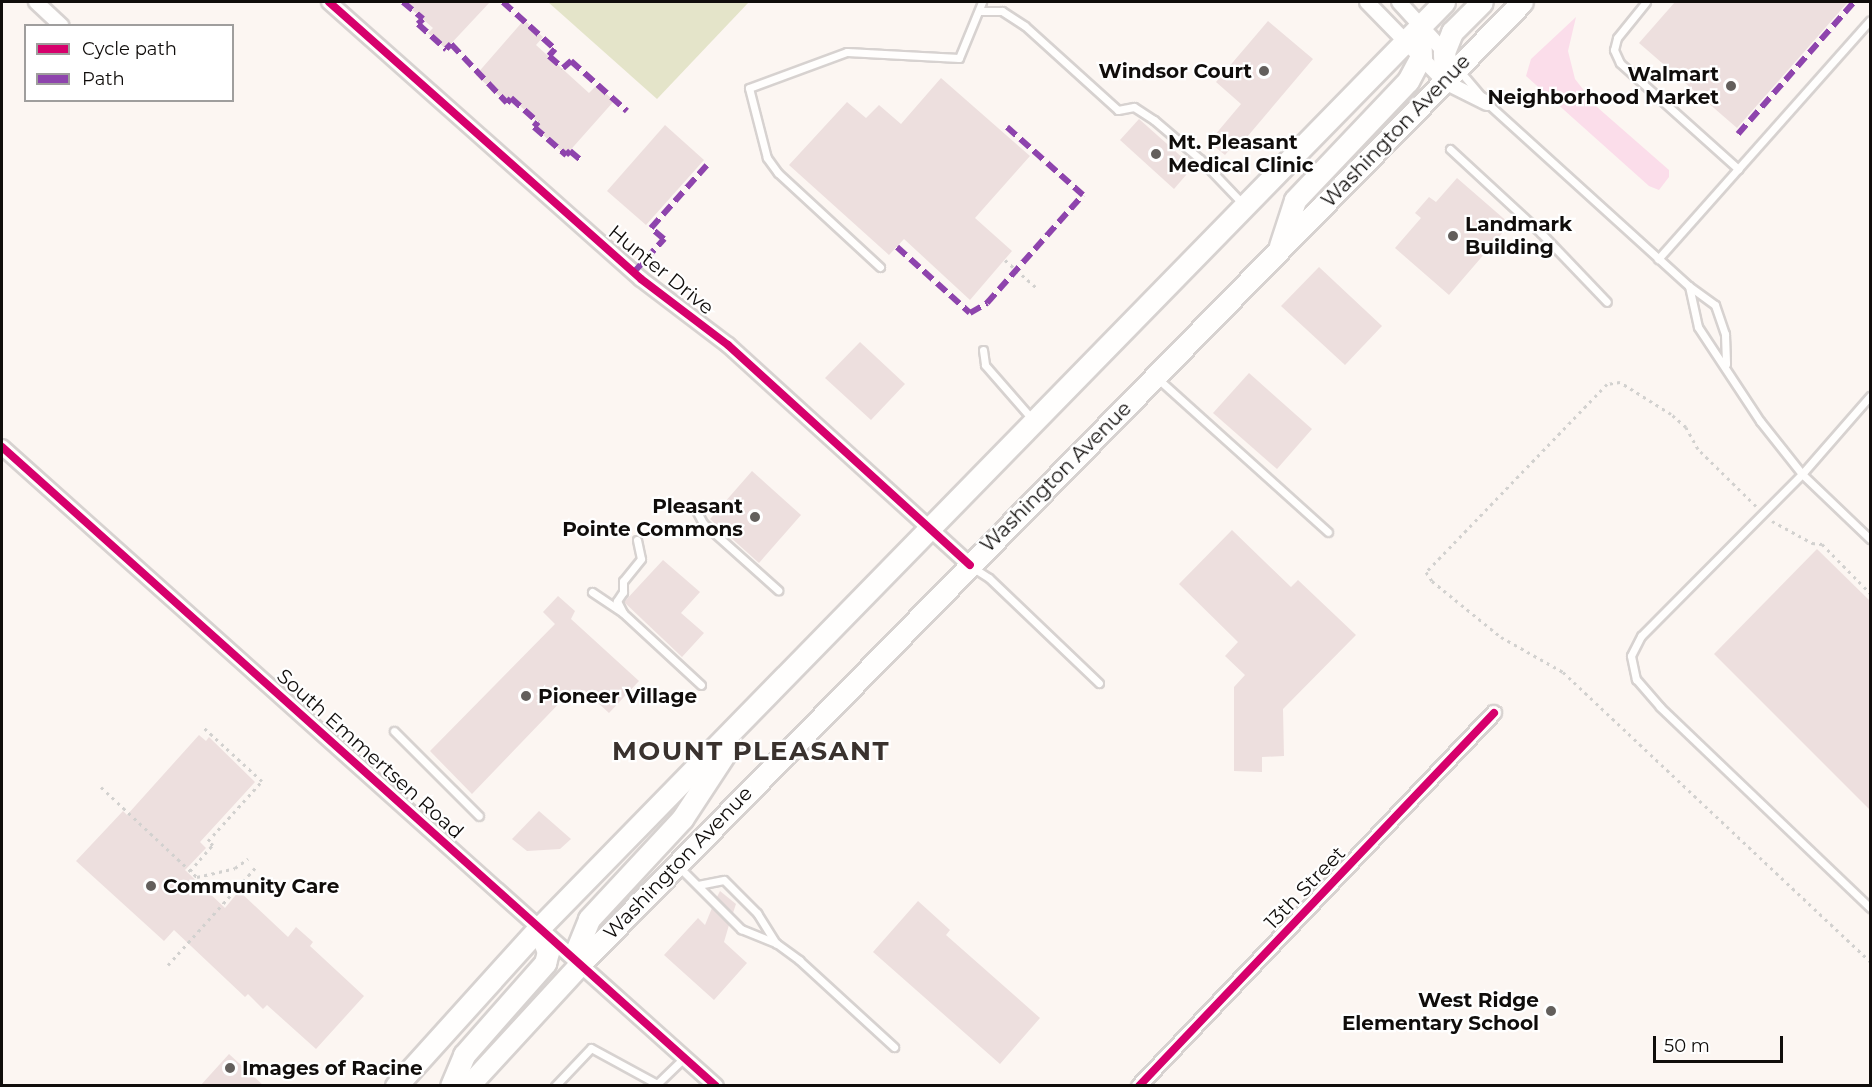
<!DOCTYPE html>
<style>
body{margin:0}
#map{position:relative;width:1872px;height:1087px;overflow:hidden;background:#fcf6f2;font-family:Montserrat,sans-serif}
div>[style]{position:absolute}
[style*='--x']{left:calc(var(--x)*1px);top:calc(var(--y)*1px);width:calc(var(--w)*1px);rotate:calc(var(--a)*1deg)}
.green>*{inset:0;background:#e4e4c9}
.water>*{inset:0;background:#fbddea}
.building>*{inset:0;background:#eddfde}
.path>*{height:3px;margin-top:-1.5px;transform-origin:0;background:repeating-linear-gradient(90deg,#d2d1cf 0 3px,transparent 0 7.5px)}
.roads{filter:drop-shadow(2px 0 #d7d2d0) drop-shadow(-2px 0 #d7d2d0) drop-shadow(0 2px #d7d2d0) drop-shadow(0 -2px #d7d2d0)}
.lane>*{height:7px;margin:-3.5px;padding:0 3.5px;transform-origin:3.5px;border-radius:3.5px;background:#fffefd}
.street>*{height:14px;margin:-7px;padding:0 7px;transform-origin:7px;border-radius:7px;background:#fffefd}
.primary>*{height:21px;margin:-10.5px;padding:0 10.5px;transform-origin:10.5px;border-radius:10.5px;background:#fffefd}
.quiet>*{height:6px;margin-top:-3px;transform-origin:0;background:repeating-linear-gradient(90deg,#8e44ad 0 12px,transparent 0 18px)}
.cycleway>*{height:8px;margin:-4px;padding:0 4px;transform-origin:4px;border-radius:4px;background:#d6006c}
.dots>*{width:16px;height:16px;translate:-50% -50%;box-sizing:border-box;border:3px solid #fff;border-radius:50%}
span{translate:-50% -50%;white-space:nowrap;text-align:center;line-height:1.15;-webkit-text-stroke:4.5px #fff;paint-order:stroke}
.poi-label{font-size:20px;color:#100d0b;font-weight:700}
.right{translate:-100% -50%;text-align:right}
.left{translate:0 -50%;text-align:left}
.street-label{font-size:20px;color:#100d0b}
.district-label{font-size:26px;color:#3a322e;font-weight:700;letter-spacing:1.5px}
.frame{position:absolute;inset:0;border:3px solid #100d0b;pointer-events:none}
.legend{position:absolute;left:24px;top:24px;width:210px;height:78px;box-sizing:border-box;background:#fff;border:2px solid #9f9e9d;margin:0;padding:8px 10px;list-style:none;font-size:18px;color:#100d0b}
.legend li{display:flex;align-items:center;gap:12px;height:30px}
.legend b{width:30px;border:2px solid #9f9e9d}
.scale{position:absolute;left:1653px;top:1036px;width:130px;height:27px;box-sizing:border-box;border:3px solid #100d0b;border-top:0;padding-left:8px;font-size:18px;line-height:21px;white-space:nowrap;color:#100d0b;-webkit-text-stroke:4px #fff;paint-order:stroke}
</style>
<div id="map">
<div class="green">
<i style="clip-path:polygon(548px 2px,749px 2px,657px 99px)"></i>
</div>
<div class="water">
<i style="clip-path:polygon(1576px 17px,1568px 51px,1575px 79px,1597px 107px,1669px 170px,1669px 177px,1659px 190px,1649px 186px,1526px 76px,1531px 59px)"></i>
</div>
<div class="building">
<i style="clip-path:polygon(403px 2px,490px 2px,446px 49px,428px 33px,433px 28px)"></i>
<i style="clip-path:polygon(1675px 2px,1848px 2px,1737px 128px,1639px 43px)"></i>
<i style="clip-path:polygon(524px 20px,543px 37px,536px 45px,589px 93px,597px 85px,614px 101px,566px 155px,534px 127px,538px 122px,511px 98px,507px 103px,476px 75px)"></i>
<i style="clip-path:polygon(1268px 21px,1313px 59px,1236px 150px,1232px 147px,1225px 155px,1209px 142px,1241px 104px,1216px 82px)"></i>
<i style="clip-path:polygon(941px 78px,1030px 156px,975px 218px,1012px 251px,970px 300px,904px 239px,889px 255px,789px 165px,847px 102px,866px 118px,879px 105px,901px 124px)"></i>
<i style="clip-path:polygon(1139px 119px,1193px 167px,1174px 189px,1120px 140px)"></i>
<i style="clip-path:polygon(665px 125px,704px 160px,646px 225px,607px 191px)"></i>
<i style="clip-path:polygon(1457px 178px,1510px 224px,1449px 295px,1395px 248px,1421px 218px,1415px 213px,1429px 197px,1436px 202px)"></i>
<i style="clip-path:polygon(1319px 267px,1382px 326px,1345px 365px,1281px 306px)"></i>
<i style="clip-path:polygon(860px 342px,905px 384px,871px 420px,825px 378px)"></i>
<i style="clip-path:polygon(1249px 373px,1312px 429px,1277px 469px,1213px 413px)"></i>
<i style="clip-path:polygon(752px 471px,801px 515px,759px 563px,710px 519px)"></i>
<i style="clip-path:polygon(1232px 530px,1291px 587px,1298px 580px,1356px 635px,1283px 709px,1284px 756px,1262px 757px,1262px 772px,1234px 771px,1234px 687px,1245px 675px,1225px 656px,1238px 642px,1179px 584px)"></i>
<i style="clip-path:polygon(1817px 549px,1870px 601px,1870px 810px,1714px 654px)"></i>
<i style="clip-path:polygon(663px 560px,700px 592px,681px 613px,704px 633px,682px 657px,624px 602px)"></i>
<i style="clip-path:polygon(558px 596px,575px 611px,571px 619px,639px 681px,609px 713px,584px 690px,576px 699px,570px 692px,472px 794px,430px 751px,555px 624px,543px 612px)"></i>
<i style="clip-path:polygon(199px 735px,206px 741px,209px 737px,255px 782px,200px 842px,206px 848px,185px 870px,225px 908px,239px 891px,288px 937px,296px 927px,313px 942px,310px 946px,364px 996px,316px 1049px,267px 1005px,263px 1009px,248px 994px,245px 997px,174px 930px,164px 941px,76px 861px,123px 811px,127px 815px)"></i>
<i style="clip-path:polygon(539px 811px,571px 839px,560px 849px,527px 851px,512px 839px)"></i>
<i style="clip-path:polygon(720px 891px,736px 904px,733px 913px,717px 897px)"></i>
<i style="clip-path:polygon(918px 901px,950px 930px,946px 935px,1040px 1018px,1000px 1064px,873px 952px)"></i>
<i style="clip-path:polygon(712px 908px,729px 925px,724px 942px,747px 963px,714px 1000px,664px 955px,698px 918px,705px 925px)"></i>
<i style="clip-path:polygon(229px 1054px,264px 1086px,200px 1086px)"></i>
</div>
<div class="path">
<i style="--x:1005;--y:260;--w:44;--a:41.3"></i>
<i style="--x:1756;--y:506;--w:81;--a:-135.5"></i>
<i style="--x:1698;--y:449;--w:25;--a:-119"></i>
<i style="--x:1686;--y:427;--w:20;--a:-139"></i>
<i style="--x:1671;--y:414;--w:60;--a:-147.9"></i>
<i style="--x:1620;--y:382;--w:13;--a:171"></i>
<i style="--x:1607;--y:384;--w:261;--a:133.9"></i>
<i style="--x:1426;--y:572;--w:11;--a:56"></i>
<i style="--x:1432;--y:581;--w:89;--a:39.1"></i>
<i style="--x:1501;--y:637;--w:71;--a:29.4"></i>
<i style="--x:1563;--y:672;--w:422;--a:43.3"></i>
<i style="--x:1772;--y:521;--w:46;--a:28.8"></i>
<i style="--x:1812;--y:543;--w:10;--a:6"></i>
<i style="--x:1822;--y:544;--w:69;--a:45.6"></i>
<i style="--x:101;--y:787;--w:132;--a:43.2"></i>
<i style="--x:197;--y:877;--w:39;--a:-13"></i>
<i style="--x:235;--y:868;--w:16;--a:-35"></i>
<i style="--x:190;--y:871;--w:35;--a:-49"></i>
<i style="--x:213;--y:845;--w:6;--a:-141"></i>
<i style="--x:208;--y:841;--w:81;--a:-48"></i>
<i style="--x:262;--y:781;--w:80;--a:-137.5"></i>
<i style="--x:168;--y:965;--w:132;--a:-48.1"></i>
</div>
<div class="roads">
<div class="lane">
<i style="--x:1646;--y:2;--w:46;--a:128.9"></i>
<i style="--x:1617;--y:38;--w:12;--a:104"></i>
<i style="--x:1614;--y:50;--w:14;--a:65"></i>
<i style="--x:1620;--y:63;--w:159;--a:41.9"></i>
<i style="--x:980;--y:11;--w:22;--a:0"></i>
<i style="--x:1002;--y:11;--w:27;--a:33"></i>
<i style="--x:1025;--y:26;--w:125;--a:42.1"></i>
<i style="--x:1118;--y:110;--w:16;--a:-11"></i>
<i style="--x:1134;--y:107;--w:24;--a:33"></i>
<i style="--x:1154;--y:120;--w:60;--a:40.3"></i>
<i style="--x:1200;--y:159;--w:61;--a:46.3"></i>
<i style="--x:1459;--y:70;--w:43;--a:49.7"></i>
<i style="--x:1487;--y:103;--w:273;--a:42.2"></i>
<i style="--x:1689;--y:286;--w:32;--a:36"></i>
<i style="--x:1715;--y:305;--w:31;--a:71"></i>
<i style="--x:1725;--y:334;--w:30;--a:88"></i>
<i style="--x:1450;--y:149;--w:124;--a:42.7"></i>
<i style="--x:1541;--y:233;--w:95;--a:46.3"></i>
<i style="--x:1658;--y:259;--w:319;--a:-48.4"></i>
<i style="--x:880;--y:267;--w:139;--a:-137.3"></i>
<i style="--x:778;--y:173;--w:19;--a:-126"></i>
<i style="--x:767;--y:158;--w:72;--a:-104.4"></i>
<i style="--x:749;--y:88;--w:104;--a:-20.2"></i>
<i style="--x:847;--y:52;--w:112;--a:3.1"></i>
<i style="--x:959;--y:58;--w:61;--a:-67.7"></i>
<i style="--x:1689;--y:286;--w:42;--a:77.6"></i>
<i style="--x:1698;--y:327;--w:113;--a:56.6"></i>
<i style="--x:1760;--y:421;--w:68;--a:51.6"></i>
<i style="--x:1802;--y:474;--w:94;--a:43.7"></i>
<i style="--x:983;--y:350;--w:15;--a:82"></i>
<i style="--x:985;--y:365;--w:73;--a:48.9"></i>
<i style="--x:1157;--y:378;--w:230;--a:42"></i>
<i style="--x:1870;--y:396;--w:103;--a:131.1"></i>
<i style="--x:1802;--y:474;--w:228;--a:134.8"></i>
<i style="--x:1641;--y:636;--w:22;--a:117"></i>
<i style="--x:1631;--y:656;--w:24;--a:78"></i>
<i style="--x:1636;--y:679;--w:37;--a:49"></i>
<i style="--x:1660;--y:707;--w:291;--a:43.7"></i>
<i style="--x:696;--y:510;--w:15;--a:62"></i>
<i style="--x:703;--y:523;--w:101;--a:41.8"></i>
<i style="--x:637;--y:540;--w:19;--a:78"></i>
<i style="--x:641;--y:559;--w:28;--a:129"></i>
<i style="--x:623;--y:581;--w:11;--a:90"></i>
<i style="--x:623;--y:592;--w:11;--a:124"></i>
<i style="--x:617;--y:601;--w:13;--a:63"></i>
<i style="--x:623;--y:613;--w:106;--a:42.7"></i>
<i style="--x:972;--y:567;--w:20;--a:33"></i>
<i style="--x:989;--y:578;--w:152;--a:43.7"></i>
<i style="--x:592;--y:592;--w:37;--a:34"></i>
<i style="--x:394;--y:731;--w:120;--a:45"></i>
<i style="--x:679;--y:867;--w:88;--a:45"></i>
<i style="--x:741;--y:929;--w:38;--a:22"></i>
<i style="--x:776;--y:943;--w:29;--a:36"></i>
<i style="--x:799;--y:960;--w:129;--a:42.5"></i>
<i style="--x:698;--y:885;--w:26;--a:-11"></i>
<i style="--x:724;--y:880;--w:47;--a:45"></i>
<i style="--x:757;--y:913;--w:36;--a:58"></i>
<i style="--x:555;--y:1086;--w:52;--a:-46.5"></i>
<i style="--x:591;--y:1048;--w:75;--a:28.6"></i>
<i style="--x:657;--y:1084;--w:37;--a:-44"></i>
</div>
<div class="street">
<i style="--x:36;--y:2;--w:35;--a:43"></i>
<i style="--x:329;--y:2;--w:417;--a:41.6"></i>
<i style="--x:641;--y:279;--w:109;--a:37.2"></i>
<i style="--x:728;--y:345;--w:327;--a:42.3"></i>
<i style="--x:1367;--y:2;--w:112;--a:45.7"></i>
<i style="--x:1445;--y:82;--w:47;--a:26.6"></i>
<i style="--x:1399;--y:2;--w:74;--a:47.7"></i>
<i style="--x:2;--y:447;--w:958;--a:41.83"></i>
<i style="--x:1139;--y:1086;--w:515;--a:-46.42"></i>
</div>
<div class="primary">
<i style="--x:1445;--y:82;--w:30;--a:-92"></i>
<i style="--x:1444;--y:52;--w:22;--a:-68"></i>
<i style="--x:1452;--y:32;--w:42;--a:-45"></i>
<i style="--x:1280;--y:246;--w:48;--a:-71.9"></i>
<i style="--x:1295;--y:200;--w:164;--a:-46.5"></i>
<i style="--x:1408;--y:81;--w:27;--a:-62"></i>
<i style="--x:1421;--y:57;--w:32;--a:-92"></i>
<i style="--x:580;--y:964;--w:15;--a:-101"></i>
<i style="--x:577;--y:949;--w:32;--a:-68"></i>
<i style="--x:589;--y:919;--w:137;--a:-47.1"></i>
<i style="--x:682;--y:819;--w:87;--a:-56.7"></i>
<i style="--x:396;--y:1086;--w:213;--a:-47.9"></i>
<i style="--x:539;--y:928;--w:1295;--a:-45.66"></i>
<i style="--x:451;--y:1086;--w:34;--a:-67"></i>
<i style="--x:464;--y:1055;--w:123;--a:-48.6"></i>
<i style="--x:545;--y:963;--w:11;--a:-75"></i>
<i style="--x:548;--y:952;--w:26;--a:-111"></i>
<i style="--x:468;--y:1086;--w:166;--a:-47.4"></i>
<i style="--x:580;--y:964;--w:1346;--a:-45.6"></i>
</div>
</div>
<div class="quiet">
<i style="--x:403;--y:2;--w:26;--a:40"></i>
<i style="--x:423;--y:19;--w:7;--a:135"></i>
<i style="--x:418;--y:24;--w:38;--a:42"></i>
<i style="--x:446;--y:49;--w:7;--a:-45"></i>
<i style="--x:451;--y:44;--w:81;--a:46.5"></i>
<i style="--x:507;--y:103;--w:6;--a:-51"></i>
<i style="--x:511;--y:98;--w:36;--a:42"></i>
<i style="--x:538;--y:122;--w:6;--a:129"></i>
<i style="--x:534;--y:127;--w:43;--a:41.2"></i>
<i style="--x:566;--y:155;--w:6;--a:-45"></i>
<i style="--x:570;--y:151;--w:17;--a:40"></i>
<i style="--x:503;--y:2;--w:70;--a:42.1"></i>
<i style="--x:555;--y:49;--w:9;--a:131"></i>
<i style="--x:549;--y:56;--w:18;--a:41"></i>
<i style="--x:563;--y:68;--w:11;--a:-41"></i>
<i style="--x:571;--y:61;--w:75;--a:41.8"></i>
<i style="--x:1738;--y:134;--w:176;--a:-48.7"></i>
<i style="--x:897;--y:247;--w:98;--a:42.1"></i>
<i style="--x:970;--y:313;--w:20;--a:-30"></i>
<i style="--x:987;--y:303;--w:144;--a:-48.4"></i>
<i style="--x:1083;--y:195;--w:102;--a:-138.2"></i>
<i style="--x:634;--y:272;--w:45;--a:-47.7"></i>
<i style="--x:664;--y:239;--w:17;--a:-140"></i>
<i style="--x:651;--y:228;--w:84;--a:-48.4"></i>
</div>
<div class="cycleway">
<i style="--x:329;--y:2;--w:417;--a:41.6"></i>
<i style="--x:641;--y:279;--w:109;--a:37.2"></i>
<i style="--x:728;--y:345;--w:327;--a:42.3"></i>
<i style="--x:2;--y:447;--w:958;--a:41.83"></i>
<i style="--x:1139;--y:1086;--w:515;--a:-46.42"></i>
</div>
<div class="dots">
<i style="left:1264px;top:71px;background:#635f5c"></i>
<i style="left:1731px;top:86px;background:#635f5c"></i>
<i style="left:1156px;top:154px;background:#635f5c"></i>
<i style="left:1453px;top:236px;background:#635f5c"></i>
<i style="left:755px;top:517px;background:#635f5c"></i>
<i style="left:526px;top:696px;background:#635f5c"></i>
<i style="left:151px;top:886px;background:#635f5c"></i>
<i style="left:1551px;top:1011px;background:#635f5c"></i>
<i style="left:230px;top:1068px;background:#635f5c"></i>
</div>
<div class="poi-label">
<span class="right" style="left:1252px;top:71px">Windsor Court</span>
<span class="right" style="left:1719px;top:86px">Walmart<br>Neighborhood Market</span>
<span class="left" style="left:1168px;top:154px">Mt. Pleasant<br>Medical Clinic</span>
<span class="left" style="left:1465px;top:236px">Landmark<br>Building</span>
<span class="right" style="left:743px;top:518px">Pleasant<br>Pointe Commons</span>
<span class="left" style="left:538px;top:696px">Pioneer Village</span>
<span class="left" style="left:163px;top:886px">Community Care</span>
<span class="right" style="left:1539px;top:1012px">West Ridge<br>Elementary School</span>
<span class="left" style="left:242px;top:1068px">Images of Racine</span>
</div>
<div class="street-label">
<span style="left:1396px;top:131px;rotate:-46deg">Washington Avenue</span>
<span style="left:661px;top:270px;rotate:39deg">Hunter Drive</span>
<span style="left:1056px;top:477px;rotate:-45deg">Washington Avenue</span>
<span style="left:370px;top:754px;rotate:42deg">South Emmertsen Road</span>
<span style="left:678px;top:863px;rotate:-46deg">Washington Avenue</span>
<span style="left:1305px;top:888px;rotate:-46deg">13th Street</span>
</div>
<div class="district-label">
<span style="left:751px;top:752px">MOUNT PLEASANT</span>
</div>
<div class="frame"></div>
<ul class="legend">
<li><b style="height:8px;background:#d6006c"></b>Cycle path</li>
<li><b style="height:8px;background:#8e44ad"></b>Path</li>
</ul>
<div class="scale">50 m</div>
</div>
